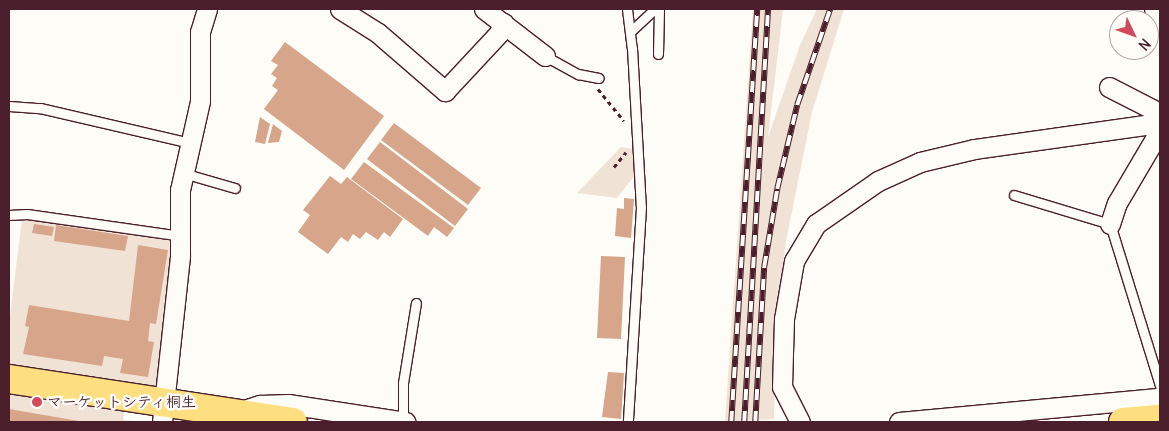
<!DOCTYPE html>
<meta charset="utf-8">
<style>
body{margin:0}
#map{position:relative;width:1169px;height:431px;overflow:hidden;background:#fdfcf7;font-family:Delius,"Klee One",sans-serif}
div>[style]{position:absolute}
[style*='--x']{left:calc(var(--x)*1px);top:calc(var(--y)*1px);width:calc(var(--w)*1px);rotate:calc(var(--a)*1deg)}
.built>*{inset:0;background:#f1e2d6}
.building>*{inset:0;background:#d6a58a}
.path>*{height:3px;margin-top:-1.5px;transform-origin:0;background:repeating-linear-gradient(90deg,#4a1f2b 0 4px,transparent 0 8px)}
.roads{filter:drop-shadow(1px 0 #4a1f2b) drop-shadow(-1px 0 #4a1f2b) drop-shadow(0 1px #4a1f2b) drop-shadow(0 -1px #4a1f2b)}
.lane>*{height:9px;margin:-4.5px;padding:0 4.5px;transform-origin:4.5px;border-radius:4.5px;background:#fdfcf7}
.street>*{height:19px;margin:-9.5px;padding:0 9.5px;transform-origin:9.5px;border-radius:9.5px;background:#fdfcf7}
.highway>*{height:28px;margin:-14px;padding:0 14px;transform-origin:14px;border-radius:14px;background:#fedf80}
.rail>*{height:5.5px;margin-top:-2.75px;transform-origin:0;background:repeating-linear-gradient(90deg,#fdfcf7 0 11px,#4a1f2b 0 22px);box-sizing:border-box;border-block:1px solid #4a1f2b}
.dots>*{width:14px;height:14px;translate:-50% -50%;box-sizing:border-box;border:2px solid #fdfcf7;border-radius:50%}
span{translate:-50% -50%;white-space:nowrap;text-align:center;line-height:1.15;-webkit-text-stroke:5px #fdfcf7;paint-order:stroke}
.poi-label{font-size:15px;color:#4a1f2b;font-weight:700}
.left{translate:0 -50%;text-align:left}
.frame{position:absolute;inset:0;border:10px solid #4a1f2b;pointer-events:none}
.north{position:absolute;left:1109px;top:10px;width:50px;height:50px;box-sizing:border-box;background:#fdfcf7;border:1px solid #b5a4a5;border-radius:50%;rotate:132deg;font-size:14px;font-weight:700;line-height:20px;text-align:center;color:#4a1f2b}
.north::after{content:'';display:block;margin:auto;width:18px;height:22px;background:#d1495b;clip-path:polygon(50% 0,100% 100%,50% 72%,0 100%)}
</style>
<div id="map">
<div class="built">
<i style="clip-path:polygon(753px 9px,783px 9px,768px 137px,800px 45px,817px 9px,844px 9px,812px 112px,786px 241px,776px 317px,774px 419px,725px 422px)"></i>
<i style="clip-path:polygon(621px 147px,633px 149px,635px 175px,617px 198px,577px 193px)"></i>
<i style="clip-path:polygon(22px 218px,168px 239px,175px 245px,159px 383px,154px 388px,9px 365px,9px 325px)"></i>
<i style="clip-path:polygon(9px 393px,124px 412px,123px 420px,142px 422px,9px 422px)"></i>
</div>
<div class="building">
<i style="clip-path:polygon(285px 42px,384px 116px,344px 170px,264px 109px,278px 90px,272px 86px,277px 78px,271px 74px,278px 65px,271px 61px)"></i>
<i style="clip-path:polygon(260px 117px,270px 124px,265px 144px,255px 142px)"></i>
<i style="clip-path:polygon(394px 123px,481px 188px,468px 205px,381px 140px)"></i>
<i style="clip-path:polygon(273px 124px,282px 131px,279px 142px,268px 143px)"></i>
<i style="clip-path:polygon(380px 142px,468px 209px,455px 226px,367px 159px)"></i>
<i style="clip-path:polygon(364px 162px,454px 228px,447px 237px,434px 227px,428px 236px,351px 179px)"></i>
<i style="clip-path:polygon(330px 176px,341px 184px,347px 177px,403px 219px,390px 237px,384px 232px,378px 240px,366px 232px,360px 239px,353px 234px,348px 242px,341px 237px,328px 254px,298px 232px,310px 215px,303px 210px)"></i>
<i style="clip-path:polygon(624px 198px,634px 199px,631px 238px,615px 236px,617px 208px,624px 209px)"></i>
<i style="clip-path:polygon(34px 224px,54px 227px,52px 236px,32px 233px)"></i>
<i style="clip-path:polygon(56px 225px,128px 236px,125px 251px,54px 241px)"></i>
<i style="clip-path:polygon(138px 245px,168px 250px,156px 324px,150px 323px,148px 341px,154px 342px,148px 377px,120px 373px,123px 359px,104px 356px,102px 366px,23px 354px,29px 327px,25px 326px,29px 305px,129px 321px)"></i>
<i style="clip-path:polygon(601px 256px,625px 257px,621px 339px,597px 338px)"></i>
<i style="clip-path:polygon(608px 372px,624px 373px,621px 419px,602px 417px)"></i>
<i style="clip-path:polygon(9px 409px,79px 421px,79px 422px,9px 422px)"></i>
</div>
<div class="path">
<i style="--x:598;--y:89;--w:41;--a:50.9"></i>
<i style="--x:614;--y:167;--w:19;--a:-51"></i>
</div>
<div class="roads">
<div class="lane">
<i style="--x:627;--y:9;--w:39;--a:83"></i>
<i style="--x:632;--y:48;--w:159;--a:86.8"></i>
<i style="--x:641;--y:207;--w:215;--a:93.5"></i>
<i style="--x:631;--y:31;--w:33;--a:-43"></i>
<i style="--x:658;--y:54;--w:45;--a:-88.7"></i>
<i style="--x:545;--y:56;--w:38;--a:29"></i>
<i style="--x:578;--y:74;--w:21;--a:11"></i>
<i style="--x:9;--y:106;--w:31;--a:4"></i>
<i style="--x:40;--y:108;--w:155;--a:13.1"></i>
<i style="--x:183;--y:173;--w:54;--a:16.1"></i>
<i style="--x:1014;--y:195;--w:100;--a:16.8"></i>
<i style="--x:1110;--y:224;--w:170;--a:72.8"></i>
<i style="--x:9;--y:215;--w:18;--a:-3"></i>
<i style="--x:27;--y:214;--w:157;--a:8.1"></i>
<i style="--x:403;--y:422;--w:39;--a:-90"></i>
<i style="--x:403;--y:383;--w:81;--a:-80.8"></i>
</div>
<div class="street">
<i style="--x:340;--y:9;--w:45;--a:32.3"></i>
<i style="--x:378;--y:33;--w:89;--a:40.9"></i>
<i style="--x:445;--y:91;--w:79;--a:-47"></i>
<i style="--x:499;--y:33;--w:11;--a:-68"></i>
<i style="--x:484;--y:9;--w:77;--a:37.6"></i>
<i style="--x:1154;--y:9;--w:17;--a:69"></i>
<i style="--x:1109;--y:87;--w:48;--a:27.1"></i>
<i style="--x:1152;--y:109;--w:12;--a:48"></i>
<i style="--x:1110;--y:224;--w:22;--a:-72"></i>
<i style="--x:1117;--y:203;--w:85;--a:-59.5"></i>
<i style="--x:241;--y:411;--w:20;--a:-18"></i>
<i style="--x:260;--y:405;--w:28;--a:-2"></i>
<i style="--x:288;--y:404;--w:119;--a:8.7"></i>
<i style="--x:162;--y:422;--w:168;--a:-83.8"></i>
<i style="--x:180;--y:255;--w:65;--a:-90"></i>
<i style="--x:180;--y:190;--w:91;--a:-77.3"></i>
<i style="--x:200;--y:101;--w:69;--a:-90"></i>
<i style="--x:200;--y:32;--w:24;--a:-73"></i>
<i style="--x:800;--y:422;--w:39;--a:-117"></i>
<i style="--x:782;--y:387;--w:68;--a:-88.3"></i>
<i style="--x:784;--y:319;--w:59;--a:-80.2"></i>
<i style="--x:794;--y:261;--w:43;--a:-59.3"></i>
<i style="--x:816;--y:224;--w:75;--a:-34.7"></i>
<i style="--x:878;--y:181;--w:46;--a:-24.3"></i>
<i style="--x:920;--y:162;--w:56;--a:-13.5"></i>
<i style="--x:974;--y:149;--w:188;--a:-8"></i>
<i style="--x:899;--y:422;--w:262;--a:-5.3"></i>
</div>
<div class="highway">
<i style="--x:9;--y:379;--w:287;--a:8.6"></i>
<i style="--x:1123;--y:422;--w:37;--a:-5"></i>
</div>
</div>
<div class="rail">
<i style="--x:731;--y:422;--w:414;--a:-86.4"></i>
<i style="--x:744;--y:422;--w:414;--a:-86.7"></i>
<i style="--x:755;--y:422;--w:155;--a:-86.7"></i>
<i style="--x:764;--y:267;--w:79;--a:-80.5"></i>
<i style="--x:777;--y:189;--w:86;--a:-76.6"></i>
<i style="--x:797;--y:105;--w:102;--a:-71"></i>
</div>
<div class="dots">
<i style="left:37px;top:402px;background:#d1495b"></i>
</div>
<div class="poi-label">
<span class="left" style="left:47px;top:402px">マーケットシティ桐生</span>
</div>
<div class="frame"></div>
<div class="north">N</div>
</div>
